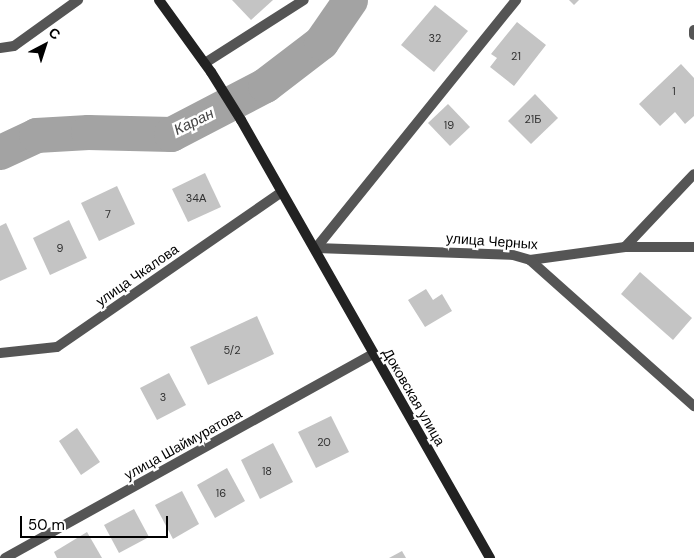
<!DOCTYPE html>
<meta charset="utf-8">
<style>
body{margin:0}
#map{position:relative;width:694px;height:558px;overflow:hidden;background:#fff;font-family:"DM Sans",sans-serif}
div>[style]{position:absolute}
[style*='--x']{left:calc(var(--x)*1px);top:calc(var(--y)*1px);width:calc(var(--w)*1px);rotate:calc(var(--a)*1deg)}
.river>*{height:35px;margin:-17.5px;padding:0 17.5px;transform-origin:17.5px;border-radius:17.5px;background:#a3a3a3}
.building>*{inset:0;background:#c4c4c4}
.minor>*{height:10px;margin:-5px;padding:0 5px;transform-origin:5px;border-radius:5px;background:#555}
.secondary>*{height:10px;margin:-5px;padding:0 5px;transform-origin:5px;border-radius:5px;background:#222}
span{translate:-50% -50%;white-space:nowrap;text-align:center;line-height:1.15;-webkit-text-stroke:5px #fff;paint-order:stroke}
.number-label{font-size:11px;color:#313131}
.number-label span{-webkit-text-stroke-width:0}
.street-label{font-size:14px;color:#000}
.water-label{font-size:15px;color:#444;font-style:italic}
.north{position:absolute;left:20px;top:20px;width:50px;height:50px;-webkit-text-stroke:4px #fff;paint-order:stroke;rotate:40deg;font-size:14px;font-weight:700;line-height:20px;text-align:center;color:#000}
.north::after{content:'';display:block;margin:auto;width:18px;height:22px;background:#000;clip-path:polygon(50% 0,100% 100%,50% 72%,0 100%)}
.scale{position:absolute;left:20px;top:516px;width:148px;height:22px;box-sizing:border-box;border:2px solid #000;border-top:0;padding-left:6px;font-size:15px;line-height:18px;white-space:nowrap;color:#000;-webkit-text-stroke:4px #fff;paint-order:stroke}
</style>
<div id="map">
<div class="river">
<i style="--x:0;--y:152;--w:40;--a:-25"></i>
<i style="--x:36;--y:135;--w:52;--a:-3.3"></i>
<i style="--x:88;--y:132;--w:83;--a:1.4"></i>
<i style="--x:171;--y:134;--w:106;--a:-27.5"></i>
<i style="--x:265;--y:85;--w:71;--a:-37.5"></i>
<i style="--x:321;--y:42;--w:51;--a:-55.4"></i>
</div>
<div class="building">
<i style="clip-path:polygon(232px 0,273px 0,251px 20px)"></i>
<i style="clip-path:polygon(569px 0,579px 0,574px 5px)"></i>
<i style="clip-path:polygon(435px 5px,468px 31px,434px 72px,401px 45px)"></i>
<i style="clip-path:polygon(517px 22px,546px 45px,514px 86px,490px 67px,497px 58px,491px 54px)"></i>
<i style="clip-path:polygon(681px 64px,694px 78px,694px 116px,685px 124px,675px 112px,660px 126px,639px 104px)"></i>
<i style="clip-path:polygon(535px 94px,558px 118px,531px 144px,508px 121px)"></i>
<i style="clip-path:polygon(448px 104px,470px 127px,450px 146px,428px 123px)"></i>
<i style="clip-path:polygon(205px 173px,221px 207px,188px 222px,172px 189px)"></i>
<i style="clip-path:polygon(117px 186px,135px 224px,99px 241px,81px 203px)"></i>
<i style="clip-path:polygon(69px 220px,87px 258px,50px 275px,33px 238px)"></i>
<i style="clip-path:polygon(6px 223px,27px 269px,0 281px,0 226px)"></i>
<i style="clip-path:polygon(640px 272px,692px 318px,673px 340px,621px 294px)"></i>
<i style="clip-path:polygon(426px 289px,433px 300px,442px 294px,452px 311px,425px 327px,408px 300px)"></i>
<i style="clip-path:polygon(257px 316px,274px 354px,208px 385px,190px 347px)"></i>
<i style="clip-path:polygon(169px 373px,186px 405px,157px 420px,140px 388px)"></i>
<i style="clip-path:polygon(331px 416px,349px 452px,316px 468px,298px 432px)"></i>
<i style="clip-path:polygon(77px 428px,100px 462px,81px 475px,59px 441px)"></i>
<i style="clip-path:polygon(273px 443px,293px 482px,260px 499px,241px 460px)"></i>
<i style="clip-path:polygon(227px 468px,245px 501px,215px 518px,197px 485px)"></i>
<i style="clip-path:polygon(182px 491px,199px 524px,173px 539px,155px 505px)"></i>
<i style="clip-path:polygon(134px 509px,149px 537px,119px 553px,104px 525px)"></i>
<i style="clip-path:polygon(87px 532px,102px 558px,57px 558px,54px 552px)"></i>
<i style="clip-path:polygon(402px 551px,406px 558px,389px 558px)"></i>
</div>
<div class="minor">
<i style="--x:694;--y:30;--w:5;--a:90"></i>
<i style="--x:0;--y:48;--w:14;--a:-8"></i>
<i style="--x:14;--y:46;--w:79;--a:-35.7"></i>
<i style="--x:205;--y:63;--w:117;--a:-32.5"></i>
<i style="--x:625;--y:247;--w:69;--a:0"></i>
<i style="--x:316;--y:248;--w:197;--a:2"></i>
<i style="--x:513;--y:255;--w:18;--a:16"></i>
<i style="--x:530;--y:260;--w:96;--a:-7.8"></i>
<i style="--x:625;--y:247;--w:100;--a:-46.6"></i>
<i style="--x:316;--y:248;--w:319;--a:-51.1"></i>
<i style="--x:530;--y:260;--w:220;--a:41.7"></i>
<i style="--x:0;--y:353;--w:57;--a:-6"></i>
<i style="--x:57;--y:347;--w:271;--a:-34.6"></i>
<i style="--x:5;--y:558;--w:421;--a:-29"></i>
</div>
<div class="secondary">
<i style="--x:159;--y:0;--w:89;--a:54.2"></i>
<i style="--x:211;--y:72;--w:57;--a:58"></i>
<i style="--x:241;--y:120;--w:504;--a:60.38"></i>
</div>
<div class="number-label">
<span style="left:435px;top:38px">32</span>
<span style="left:516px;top:56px">21</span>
<span style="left:674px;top:91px">1</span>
<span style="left:533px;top:119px">21Б</span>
<span style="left:449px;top:125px">19</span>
<span style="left:196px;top:198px">34А</span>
<span style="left:108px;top:214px">7</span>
<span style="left:60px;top:248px">9</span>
<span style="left:232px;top:350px">5/2</span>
<span style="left:163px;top:397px">3</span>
<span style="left:324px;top:442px">20</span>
<span style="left:267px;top:471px">18</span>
<span style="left:221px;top:493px">16</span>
</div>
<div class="street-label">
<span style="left:492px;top:241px;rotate:4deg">улица Черных</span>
<span style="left:137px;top:275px;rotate:-35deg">улица Чкалова</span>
<span style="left:414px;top:397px;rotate:60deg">Доковская улица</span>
<span style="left:183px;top:444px;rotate:-29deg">улица Шаймуратова</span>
</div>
<div class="water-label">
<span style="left:194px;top:122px;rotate:-26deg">Каран</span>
</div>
<div class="north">С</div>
<div class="scale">50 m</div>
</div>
